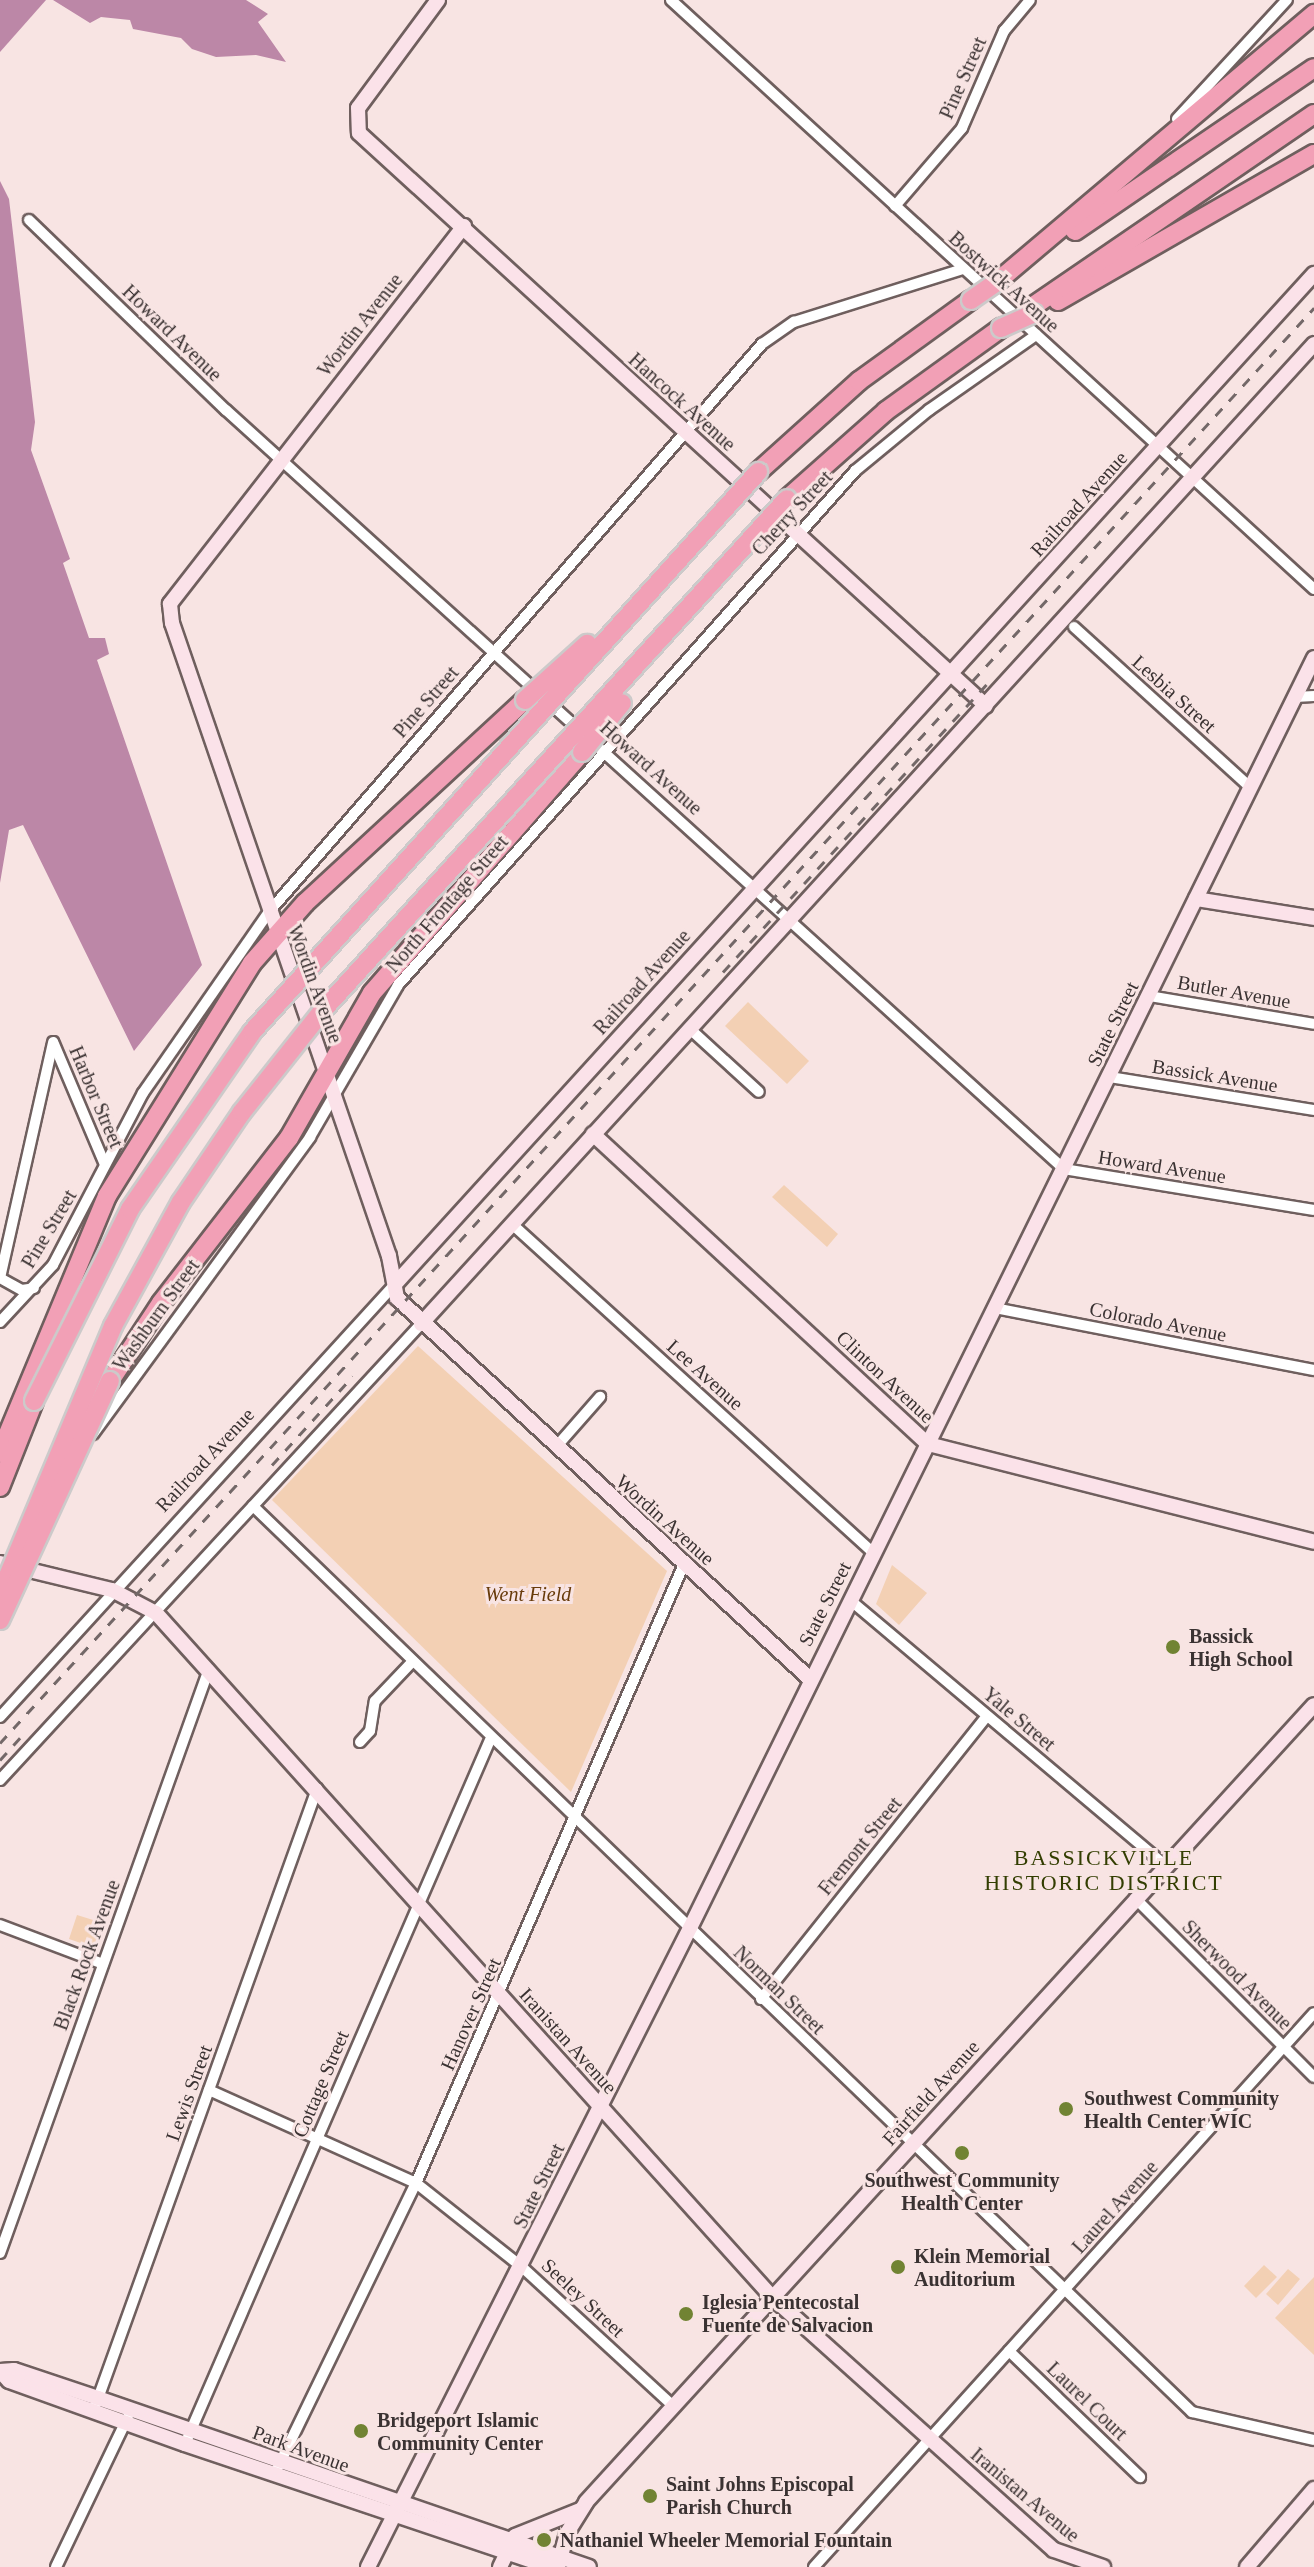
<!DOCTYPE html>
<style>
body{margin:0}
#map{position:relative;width:1314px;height:2567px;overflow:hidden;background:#f8e4e3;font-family:"Times New Roman",serif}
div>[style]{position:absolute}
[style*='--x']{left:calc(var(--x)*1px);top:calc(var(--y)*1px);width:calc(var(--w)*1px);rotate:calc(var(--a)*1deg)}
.green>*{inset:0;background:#f3d0b4}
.water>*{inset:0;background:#bc87a7}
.roads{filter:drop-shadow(2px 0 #6f5f5e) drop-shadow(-2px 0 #6f5f5e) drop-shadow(0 2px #6f5f5e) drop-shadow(0 -2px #6f5f5e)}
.street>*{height:10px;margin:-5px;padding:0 5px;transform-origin:5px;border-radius:5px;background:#fff}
.secondary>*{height:14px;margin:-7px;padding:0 7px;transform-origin:7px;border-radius:7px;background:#fbe2e9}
.highway>*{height:18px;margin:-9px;padding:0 9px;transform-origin:9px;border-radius:9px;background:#f2a0b6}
.rail>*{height:3px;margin-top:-1.5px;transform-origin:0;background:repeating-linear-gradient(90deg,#736868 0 10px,transparent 0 20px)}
.bridges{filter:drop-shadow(2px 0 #cccaca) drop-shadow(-2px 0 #cccaca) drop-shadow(0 2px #cccaca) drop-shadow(0 -2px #cccaca)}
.highway-bridge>*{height:18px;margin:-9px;padding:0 9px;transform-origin:9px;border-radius:9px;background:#f2a0b6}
.dots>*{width:22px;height:22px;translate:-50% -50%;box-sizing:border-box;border:4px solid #f8e4e3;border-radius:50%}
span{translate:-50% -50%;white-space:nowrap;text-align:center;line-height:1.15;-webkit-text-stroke:6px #f8e4e3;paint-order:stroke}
.street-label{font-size:20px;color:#3a3232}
.park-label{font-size:20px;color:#683b0a;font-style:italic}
.poi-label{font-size:20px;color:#3a3232;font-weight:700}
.left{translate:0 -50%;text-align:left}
.neighbourhood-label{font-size:22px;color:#333e02;letter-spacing:2px}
</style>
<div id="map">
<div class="green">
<i style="clip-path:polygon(748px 1002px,809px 1061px,787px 1084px,725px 1026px)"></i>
<i style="clip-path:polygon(784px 1185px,838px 1234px,827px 1247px,772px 1197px)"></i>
<i style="clip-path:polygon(418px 1346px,667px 1571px,571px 1792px,272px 1500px)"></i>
<i style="clip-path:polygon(892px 1565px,927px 1593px,899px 1625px,876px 1604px)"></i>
<i style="clip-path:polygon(77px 1915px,106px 1924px,98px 1949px,69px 1939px)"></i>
<i style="clip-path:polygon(1264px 2265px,1277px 2277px,1256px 2298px,1244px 2286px)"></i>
<i style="clip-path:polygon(1288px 2269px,1300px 2279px,1278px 2305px,1266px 2294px)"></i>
<i style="clip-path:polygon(1314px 2277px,1314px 2355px,1275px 2318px)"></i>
</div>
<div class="water">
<i style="clip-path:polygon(0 0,46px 0,0 52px)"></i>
<i style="clip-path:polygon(53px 0,246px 0,268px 14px,258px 22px,286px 62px,256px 55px,216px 57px,192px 49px,181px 38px,133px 29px,130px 20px,101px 17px,90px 23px)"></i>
<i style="clip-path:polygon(0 181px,9px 199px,35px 422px,31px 450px,70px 559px,63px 563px,89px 638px,105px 638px,109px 654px,97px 660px,202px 965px,134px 1051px,23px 825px,9px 830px,0 883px)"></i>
</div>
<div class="roads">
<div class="street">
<i style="--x:671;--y:0;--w:872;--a:42.49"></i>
<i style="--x:1177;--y:119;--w:162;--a:-47.3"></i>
<i style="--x:895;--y:206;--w:103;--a:-49.3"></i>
<i style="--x:962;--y:128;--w:106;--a:-66.6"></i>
<i style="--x:1004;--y:31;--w:40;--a:-50"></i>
<i style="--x:29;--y:220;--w:274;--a:44"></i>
<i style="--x:226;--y:410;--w:1131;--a:42.17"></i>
<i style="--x:1064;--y:1169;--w:253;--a:9.3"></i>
<i style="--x:1074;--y:627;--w:238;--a:42.3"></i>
<i style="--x:1295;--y:697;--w:19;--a:-3"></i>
<i style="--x:1149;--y:996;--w:167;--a:9.6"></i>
<i style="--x:690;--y:1029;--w:93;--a:42.4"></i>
<i style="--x:54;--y:1044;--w:131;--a:67.1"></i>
<i style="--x:1110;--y:1077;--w:207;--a:9.2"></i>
<i style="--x:512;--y:1224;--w:489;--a:42.3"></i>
<i style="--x:0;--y:1278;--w:242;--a:-77.3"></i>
<i style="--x:0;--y:1278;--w:25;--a:29"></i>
<i style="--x:22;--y:1290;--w:12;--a:-9"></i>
<i style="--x:995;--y:1308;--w:325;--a:11"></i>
<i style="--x:0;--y:1322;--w:78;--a:-47.1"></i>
<i style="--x:53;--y:1265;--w:194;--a:-62.4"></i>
<i style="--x:143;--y:1093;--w:219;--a:-55.2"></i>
<i style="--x:268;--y:913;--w:754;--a:-49.04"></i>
<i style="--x:762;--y:344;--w:39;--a:-35"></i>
<i style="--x:794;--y:322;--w:177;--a:-17.4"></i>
<i style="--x:93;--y:1434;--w:368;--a:-53.8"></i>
<i style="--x:310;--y:1137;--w:176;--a:-59.9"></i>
<i style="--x:398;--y:985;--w:688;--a:-48.36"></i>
<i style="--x:855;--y:471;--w:96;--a:-39.5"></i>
<i style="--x:929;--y:410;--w:131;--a:-35"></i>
<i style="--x:556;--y:1447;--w:67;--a:-48.7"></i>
<i style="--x:253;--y:1506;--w:1305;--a:43.98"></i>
<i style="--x:1192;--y:2412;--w:125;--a:12.9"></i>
<i style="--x:850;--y:1600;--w:412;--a:40.1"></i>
<i style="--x:0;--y:1717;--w:589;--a:-47.62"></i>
<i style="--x:360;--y:1742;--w:15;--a:-48"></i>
<i style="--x:370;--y:1731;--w:30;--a:-81"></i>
<i style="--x:375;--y:1701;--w:55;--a:-46.5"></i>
<i style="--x:0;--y:1780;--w:621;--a:-47.29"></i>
<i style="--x:1135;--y:1898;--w:253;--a:45"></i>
<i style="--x:0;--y:1925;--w:110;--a:20.7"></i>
<i style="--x:761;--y:1999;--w:362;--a:-51.4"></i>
<i style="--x:209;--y:2090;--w:227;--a:24.2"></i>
<i style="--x:416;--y:2183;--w:135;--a:38.4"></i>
<i style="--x:522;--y:2267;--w:205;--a:42.6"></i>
<i style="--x:0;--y:2253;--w:620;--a:-70.31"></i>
<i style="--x:1009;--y:2351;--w:182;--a:43.9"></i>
<i style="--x:96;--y:2404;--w:654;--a:-70.23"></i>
<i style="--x:185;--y:2444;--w:767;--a:-66.58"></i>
<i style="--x:278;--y:2467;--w:316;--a:-64.1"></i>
<i style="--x:416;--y:2183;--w:675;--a:-66.59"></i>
<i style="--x:56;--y:2567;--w:166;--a:-64.4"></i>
<i style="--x:814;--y:2567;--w:746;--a:-47.93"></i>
</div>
<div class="secondary">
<i style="--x:438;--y:0;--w:134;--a:126.5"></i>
<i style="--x:358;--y:108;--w:25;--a:88"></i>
<i style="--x:359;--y:133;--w:849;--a:42.42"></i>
<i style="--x:464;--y:226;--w:479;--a:127.9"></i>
<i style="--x:170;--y:604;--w:19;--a:84"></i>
<i style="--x:172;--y:623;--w:669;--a:71.08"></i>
<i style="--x:389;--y:1256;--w:43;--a:79.2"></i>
<i style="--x:397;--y:1298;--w:562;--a:42.69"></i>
<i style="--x:1196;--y:899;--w:120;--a:9.1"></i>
<i style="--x:593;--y:1134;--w:456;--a:42.8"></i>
<i style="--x:928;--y:1444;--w:398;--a:14.2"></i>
<i style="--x:397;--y:1282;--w:1363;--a:-47.71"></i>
<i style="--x:421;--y:1324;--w:1326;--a:-47.66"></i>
<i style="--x:0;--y:1563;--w:115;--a:13.6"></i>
<i style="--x:112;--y:1590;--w:50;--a:27.6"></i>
<i style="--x:156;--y:1613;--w:922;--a:47.99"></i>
<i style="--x:773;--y:2298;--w:377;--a:41.9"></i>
<i style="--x:1054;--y:2550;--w:52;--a:19.1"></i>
<i style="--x:0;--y:2371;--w:14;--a:-4"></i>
<i style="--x:14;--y:2370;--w:89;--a:18.4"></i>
<i style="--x:98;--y:2398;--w:519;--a:18.99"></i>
<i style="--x:0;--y:2371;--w:13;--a:48"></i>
<i style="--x:9;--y:2381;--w:187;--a:19.7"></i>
<i style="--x:185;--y:2444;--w:385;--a:18.6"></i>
<i style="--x:368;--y:2567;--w:716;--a:-63.26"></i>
<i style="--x:690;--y:1928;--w:1415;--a:-63.83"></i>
<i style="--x:500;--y:2567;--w:34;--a:-64"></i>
<i style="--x:515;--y:2536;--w:70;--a:-21.8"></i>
<i style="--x:558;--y:2567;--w:35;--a:-75"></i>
<i style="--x:567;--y:2533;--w:36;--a:-58"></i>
<i style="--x:586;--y:2502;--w:1079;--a:-47.59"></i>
<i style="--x:1247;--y:2567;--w:103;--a:-49.3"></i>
</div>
<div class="highway">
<i style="--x:1075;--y:231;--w:289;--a:-34.3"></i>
<i style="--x:998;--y:281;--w:414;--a:-40.2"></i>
<i style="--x:1058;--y:301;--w:295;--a:-29.9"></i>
<i style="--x:1029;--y:309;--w:345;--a:-34.4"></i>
<i style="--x:758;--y:472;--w:136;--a:-42"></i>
<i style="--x:859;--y:381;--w:138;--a:-35.9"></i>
<i style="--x:787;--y:499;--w:132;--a:-41.6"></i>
<i style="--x:886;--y:411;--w:142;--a:-35.8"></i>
<i style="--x:110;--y:1381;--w:93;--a:-56.8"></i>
<i style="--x:161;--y:1303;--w:209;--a:-52.2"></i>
<i style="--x:289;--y:1138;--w:167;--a:-60.2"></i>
<i style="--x:372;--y:993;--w:320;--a:-48.9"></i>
<i style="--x:0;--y:1453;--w:278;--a:-67.4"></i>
<i style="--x:107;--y:1196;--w:274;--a:-58.1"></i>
<i style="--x:252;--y:963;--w:80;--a:-48.5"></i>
<i style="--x:305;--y:903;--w:299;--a:-42.7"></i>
<i style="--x:0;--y:1487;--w:92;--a:-68.4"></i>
</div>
</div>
<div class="rail">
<i style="--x:723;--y:972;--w:392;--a:-47.5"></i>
<i style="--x:272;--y:1465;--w:120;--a:-47.7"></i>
<i style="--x:0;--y:1743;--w:1946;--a:-47.52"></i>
<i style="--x:0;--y:1760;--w:30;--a:-48"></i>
</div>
<div class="bridges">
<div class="highway-bridge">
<i style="--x:971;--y:300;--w:33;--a:-35"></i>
<i style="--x:1001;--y:328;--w:36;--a:-24"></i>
<i style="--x:525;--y:700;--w:84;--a:-42.1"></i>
<i style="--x:582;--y:752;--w:63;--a:-50.8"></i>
<i style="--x:34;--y:1401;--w:215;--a:-63.4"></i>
<i style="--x:130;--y:1209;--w:215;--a:-55.4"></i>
<i style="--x:252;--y:1032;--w:755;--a:-47.9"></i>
<i style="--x:0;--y:1595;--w:292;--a:-67.2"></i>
<i style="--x:113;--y:1326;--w:141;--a:-61.3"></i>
<i style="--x:181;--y:1202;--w:109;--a:-55.9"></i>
<i style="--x:242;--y:1112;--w:130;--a:-51.5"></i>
<i style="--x:323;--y:1010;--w:690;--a:-47.76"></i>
<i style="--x:0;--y:1620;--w:263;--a:-65.3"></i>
</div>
</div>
<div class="dots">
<i style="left:1173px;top:1647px;background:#718333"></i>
<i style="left:1066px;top:2109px;background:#718333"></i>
<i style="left:962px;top:2153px;background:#718333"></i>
<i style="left:898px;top:2267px;background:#718333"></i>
<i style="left:686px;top:2314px;background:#718333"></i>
<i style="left:361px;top:2431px;background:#718333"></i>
<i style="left:650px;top:2496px;background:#718333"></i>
<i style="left:544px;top:2540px;background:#718333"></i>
</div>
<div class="street-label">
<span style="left:963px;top:78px;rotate:-66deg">Pine Street</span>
<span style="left:1004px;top:282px;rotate:42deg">Bostwick Avenue</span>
<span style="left:360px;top:325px;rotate:-52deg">Wordin Avenue</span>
<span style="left:172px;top:333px;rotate:44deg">Howard Avenue</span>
<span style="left:682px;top:402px;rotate:42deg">Hancock Avenue</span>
<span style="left:1079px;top:504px;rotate:-48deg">Railroad Avenue</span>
<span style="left:792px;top:513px;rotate:-47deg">Cherry Street</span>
<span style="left:1174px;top:694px;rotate:42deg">Lesbia Street</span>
<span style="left:426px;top:702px;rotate:-49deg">Pine Street</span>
<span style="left:651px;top:768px;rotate:42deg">Howard Avenue</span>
<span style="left:447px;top:904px;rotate:-49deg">North Frontage Street</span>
<span style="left:642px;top:982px;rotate:-48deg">Railroad Avenue</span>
<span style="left:315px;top:984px;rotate:70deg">Wordin Avenue</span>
<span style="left:1234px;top:992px;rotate:10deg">Butler Avenue</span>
<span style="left:1113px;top:1024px;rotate:-64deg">State Street</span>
<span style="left:1215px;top:1076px;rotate:9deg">Bassick Avenue</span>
<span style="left:96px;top:1097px;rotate:67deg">Harbor Street</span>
<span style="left:1162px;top:1167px;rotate:9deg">Howard Avenue</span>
<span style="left:49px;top:1229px;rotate:-59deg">Pine Street</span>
<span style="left:156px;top:1315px;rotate:-54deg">Washburn Street</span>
<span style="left:1158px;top:1322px;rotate:11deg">Colorado Avenue</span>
<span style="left:705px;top:1375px;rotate:42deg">Lee Avenue</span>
<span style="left:885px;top:1377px;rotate:43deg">Clinton Avenue</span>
<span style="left:205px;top:1460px;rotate:-47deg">Railroad Avenue</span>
<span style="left:665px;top:1520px;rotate:42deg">Wordin Avenue</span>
<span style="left:825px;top:1604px;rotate:-63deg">State Street</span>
<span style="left:1019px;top:1719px;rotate:40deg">Yale Street</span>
<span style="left:860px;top:1846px;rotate:-51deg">Fremont Street</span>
<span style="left:87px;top:1955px;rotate:-70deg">Black Rock Avenue</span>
<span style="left:1237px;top:1975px;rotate:45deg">Sherwood Avenue</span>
<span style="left:779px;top:1990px;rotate:44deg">Norman Street</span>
<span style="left:471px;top:2014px;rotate:-66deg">Hanover Street</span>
<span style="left:568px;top:2041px;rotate:48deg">Iranistan Avenue</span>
<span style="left:321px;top:2084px;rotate:-67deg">Cottage Street</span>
<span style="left:189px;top:2093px;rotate:-70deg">Lewis Street</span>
<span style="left:931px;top:2093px;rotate:-48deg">Fairfield Avenue</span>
<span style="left:539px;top:2186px;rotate:-64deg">State Street</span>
<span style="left:1115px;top:2207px;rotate:-48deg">Laurel Avenue</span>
<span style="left:583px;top:2298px;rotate:43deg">Seeley Street</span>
<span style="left:1087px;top:2401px;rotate:44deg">Laurel Court</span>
<span style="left:301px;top:2449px;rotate:20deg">Park Avenue</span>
<span style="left:1025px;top:2495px;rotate:40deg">Iranistan Avenue</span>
</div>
<div class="park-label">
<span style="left:528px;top:1594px">Went Field</span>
</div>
<div class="poi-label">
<span class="left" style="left:1189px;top:1648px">Bassick<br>High School</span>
<span class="left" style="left:1084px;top:2110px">Southwest Community<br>Health Center WIC</span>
<span style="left:962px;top:2192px">Southwest Community<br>Health Center</span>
<span class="left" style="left:914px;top:2268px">Klein Memorial<br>Auditorium</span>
<span class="left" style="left:702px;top:2314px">Iglesia Pentecostal<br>Fuente de Salvacion</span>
<span class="left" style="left:377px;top:2432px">Bridgeport Islamic<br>Community Center</span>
<span class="left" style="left:666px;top:2496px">Saint Johns Episcopal<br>Parish Church</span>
<span class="left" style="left:560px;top:2540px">Nathaniel Wheeler Memorial Fountain</span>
</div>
<div class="neighbourhood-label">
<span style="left:1104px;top:1870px">BASSICKVILLE<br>HISTORIC DISTRICT</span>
</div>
</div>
